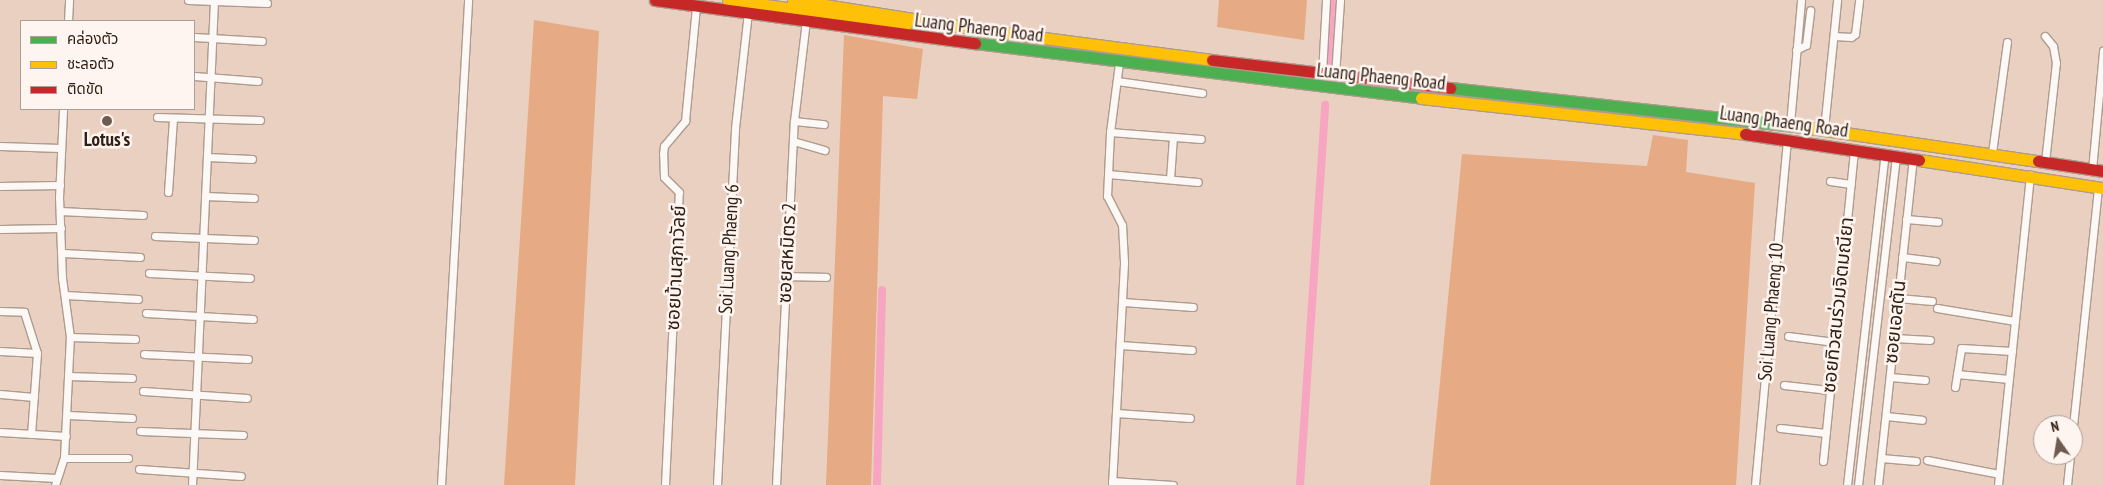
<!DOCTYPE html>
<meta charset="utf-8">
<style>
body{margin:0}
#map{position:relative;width:2103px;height:485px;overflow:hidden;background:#e9d0c0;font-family:"PT Sans Narrow","Noto Sans Thai",sans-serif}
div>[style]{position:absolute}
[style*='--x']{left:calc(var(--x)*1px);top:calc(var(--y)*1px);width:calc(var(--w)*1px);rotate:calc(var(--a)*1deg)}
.green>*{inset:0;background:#e6ab84}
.canal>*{height:8px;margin:-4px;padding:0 4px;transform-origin:4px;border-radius:4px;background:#f8a5c1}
.roads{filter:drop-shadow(1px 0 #ae9b8e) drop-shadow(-1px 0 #ae9b8e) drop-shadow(0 1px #ae9b8e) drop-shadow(0 -1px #ae9b8e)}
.street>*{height:7px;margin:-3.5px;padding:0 3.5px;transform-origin:3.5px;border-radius:3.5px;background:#fcf8f6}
.fast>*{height:11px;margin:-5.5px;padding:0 5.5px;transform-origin:5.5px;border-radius:5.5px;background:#4caf50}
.slow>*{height:11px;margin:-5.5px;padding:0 5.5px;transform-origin:5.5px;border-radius:5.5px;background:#ffc107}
.jam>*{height:11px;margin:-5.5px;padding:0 5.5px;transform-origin:5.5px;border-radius:5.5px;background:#c62828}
.dots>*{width:14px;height:14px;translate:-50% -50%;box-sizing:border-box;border:2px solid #fff5f0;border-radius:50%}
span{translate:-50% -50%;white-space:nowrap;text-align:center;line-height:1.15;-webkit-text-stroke:5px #fff5f0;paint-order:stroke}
.street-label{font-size:19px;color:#2e1e13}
.poi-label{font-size:19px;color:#2e1e13;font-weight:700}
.legend{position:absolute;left:20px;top:20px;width:175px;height:90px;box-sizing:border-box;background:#fff5f0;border:1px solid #ab9f98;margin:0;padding:6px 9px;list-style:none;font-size:15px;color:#2e1e13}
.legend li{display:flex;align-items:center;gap:10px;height:25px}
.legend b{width:25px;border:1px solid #ab9f98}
.north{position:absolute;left:2033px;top:415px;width:50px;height:50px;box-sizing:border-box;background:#fff5f0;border:1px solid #ab9f98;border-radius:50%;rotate:347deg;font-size:14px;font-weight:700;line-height:20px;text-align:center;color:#2e1e13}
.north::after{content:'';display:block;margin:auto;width:18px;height:22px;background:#6f5c50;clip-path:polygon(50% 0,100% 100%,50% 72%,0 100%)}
</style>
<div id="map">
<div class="green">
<i style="clip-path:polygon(1219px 0,1307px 0,1304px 40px,1217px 27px)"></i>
<i style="clip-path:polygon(534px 20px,599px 31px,575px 485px,504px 485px)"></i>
<i style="clip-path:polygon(844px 35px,923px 49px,917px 99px,883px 96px,871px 485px,826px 485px)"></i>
<i style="clip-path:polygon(1653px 135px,1688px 140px,1686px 172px,1755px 183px,1736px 485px,1430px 485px,1462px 154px,1647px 166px)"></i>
</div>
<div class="canal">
<i style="--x:1328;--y:63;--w:63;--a:-85.5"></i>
<i style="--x:877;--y:485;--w:195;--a:-88.5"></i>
<i style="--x:1300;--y:485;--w:381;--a:-86.2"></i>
</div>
<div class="roads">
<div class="street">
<i style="--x:188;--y:0;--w:79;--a:2.2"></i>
<i style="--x:68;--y:21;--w:21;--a:-87"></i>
<i style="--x:1834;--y:36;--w:17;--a:3"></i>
<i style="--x:1851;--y:37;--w:5;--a:-37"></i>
<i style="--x:1855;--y:34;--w:34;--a:-83"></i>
<i style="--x:194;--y:37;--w:68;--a:3.4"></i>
<i style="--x:1796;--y:50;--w:11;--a:-27"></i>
<i style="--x:1806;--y:45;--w:35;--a:-83"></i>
<i style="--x:1322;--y:74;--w:74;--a:-86.9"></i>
<i style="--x:194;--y:76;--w:64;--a:4.5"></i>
<i style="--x:1335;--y:76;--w:76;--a:-86.2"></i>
<i style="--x:1117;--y:81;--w:86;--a:8"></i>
<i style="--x:157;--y:117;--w:103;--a:1.7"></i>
<i style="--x:794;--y:121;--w:30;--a:6"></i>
<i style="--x:1790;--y:124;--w:124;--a:-84.9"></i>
<i style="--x:1824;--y:129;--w:130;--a:-84.2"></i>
<i style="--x:1110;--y:132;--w:91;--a:4.4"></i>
<i style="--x:793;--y:141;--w:33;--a:16"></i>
<i style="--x:0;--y:146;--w:60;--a:1.9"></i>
<i style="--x:1992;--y:153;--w:112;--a:-82.3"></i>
<i style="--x:207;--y:157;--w:45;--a:2.5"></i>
<i style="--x:2045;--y:162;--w:100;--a:-83.7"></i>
<i style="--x:2056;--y:63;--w:17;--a:-100"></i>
<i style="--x:2053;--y:46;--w:13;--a:-129"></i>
<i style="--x:2092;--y:170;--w:120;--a:-84.7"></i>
<i style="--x:1108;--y:174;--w:90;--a:5.1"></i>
<i style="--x:1170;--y:179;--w:42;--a:-85.9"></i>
<i style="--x:1830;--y:181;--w:21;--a:8"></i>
<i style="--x:0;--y:186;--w:60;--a:-1"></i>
<i style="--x:168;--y:192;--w:74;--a:-86.1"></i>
<i style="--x:205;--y:196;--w:49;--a:2.3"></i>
<i style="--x:60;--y:211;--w:83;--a:2.8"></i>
<i style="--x:1906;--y:219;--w:32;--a:5"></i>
<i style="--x:0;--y:229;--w:61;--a:-0.9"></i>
<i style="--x:155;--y:236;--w:99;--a:2.3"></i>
<i style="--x:63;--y:253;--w:77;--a:3"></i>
<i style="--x:1902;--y:257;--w:34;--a:7"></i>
<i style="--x:149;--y:273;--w:101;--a:2.8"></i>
<i style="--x:786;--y:276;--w:40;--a:1.4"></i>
<i style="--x:65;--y:295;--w:73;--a:3.1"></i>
<i style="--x:1898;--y:298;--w:34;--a:5"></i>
<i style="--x:1123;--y:302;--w:70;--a:4.1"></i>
<i style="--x:1937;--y:308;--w:79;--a:9.5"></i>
<i style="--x:0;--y:311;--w:24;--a:2"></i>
<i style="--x:24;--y:312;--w:43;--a:72.4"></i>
<i style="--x:37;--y:353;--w:81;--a:94.2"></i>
<i style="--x:146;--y:313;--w:107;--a:3.2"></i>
<i style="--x:1788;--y:336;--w:47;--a:7.3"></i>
<i style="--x:70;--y:337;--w:65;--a:1.8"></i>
<i style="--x:1894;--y:338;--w:36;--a:3"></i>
<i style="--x:1120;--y:345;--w:72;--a:4"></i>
<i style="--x:0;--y:351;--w:37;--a:3"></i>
<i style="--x:144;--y:354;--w:104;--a:2.8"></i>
<i style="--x:1957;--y:374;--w:52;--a:5.5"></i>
<i style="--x:68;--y:376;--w:64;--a:1.8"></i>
<i style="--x:1890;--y:377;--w:35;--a:5"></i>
<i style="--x:1784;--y:385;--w:45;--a:6.3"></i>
<i style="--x:1955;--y:387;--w:39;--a:-81"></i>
<i style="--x:1961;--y:348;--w:51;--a:3.4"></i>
<i style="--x:143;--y:391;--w:104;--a:3.9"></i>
<i style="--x:0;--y:394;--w:34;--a:5"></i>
<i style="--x:1116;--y:413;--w:74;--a:3.9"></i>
<i style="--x:68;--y:415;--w:64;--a:2.7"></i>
<i style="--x:1886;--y:416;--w:36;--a:6"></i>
<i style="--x:2073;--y:426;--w:240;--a:-84"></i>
<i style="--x:1780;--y:428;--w:46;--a:6.2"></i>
<i style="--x:140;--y:431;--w:103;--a:2.2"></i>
<i style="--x:0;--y:432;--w:66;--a:3.5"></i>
<i style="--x:64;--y:458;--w:64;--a:0"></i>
<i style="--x:1881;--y:458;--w:35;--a:5"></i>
<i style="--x:1927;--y:460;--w:73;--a:11"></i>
<i style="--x:1823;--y:461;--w:314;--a:-84.3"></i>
<i style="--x:139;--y:469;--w:102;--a:3.9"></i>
<i style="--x:0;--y:475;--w:56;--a:3.1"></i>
<i style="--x:1112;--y:481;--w:61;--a:3.8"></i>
<i style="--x:55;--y:485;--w:28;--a:-72"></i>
<i style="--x:64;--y:458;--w:121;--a:-87.2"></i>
<i style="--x:70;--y:337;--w:60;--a:-97.7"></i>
<i style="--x:62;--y:278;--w:80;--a:-92.1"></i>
<i style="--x:59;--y:198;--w:89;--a:-87.4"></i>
<i style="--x:192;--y:485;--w:485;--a:-87.4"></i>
<i style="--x:441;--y:485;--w:486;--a:-86.8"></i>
<i style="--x:665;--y:485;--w:293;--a:-87.3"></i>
<i style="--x:679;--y:192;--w:21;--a:-135"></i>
<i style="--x:664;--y:177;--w:23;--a:-92"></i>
<i style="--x:663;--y:154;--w:8;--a:-83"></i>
<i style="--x:664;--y:146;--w:33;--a:-50"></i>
<i style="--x:685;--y:121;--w:116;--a:-84.5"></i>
<i style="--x:717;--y:485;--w:357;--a:-87.1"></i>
<i style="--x:735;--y:128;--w:116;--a:-83.6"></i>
<i style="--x:776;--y:485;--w:364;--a:-87.2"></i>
<i style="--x:794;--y:121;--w:101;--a:-83.2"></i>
<i style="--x:1112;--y:485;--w:223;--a:-86.9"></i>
<i style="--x:1124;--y:262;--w:37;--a:-93"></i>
<i style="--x:1122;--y:225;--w:33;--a:-117"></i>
<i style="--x:1107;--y:196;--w:64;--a:-87.3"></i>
<i style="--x:1110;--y:132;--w:70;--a:-82.6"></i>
<i style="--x:1755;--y:485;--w:347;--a:-84.7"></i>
<i style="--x:1847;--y:485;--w:333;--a:-83.5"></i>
<i style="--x:1858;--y:485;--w:331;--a:-83.4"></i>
<i style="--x:1878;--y:485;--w:329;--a:-83.9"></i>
<i style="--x:1998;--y:485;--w:312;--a:-84.1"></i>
<i style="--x:2067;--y:485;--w:30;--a:-84"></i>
</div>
<div class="fast">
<i style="--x:975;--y:43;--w:449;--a:7"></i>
<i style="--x:1450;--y:88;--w:356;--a:6.3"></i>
</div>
<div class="slow">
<i style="--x:728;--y:0;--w:180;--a:7.7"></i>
<i style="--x:793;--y:0;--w:191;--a:9"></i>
<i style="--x:982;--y:30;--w:232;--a:7.4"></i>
<i style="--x:1421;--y:98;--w:326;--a:6.3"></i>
<i style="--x:1804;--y:127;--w:236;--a:8.3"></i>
<i style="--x:1919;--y:160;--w:186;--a:8.7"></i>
</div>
<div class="jam">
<i style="--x:655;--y:0;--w:323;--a:7.7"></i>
<i style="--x:1212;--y:60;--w:240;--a:6.7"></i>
<i style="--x:1745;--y:134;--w:176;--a:8.5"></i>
<i style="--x:2038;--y:161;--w:66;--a:8.7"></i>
</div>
</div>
<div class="dots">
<i style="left:107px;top:121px;background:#6f5c50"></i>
</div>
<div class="street-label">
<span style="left:979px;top:28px;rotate:7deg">Luang Phaeng Road</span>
<span style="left:1381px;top:77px;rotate:6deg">Luang Phaeng Road</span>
<span style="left:1784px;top:122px;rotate:8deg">Luang Phaeng Road</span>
<span style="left:729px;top:249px;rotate:-87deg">Soi Luang Phaeng 6</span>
<span style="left:787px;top:253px;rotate:-87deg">ซอยสหมิตร 2</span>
<span style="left:676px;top:268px;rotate:-87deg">ซอยบ้านสุภาวัลย์</span>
<span style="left:1838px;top:305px;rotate:-84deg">ซอยทิวสนร่วมจิตมณียา</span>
<span style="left:1771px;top:312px;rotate:-85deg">Soi Luang Phaeng 10</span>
<span style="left:1895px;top:322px;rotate:-84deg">ซอยเอสตัน</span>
</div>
<div class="poi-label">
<span style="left:107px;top:140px">Lotus's</span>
</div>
<ul class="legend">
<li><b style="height:6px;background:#4caf50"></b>คล่องตัว</li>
<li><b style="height:6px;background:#ffc107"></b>ชะลอตัว</li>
<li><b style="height:6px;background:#c62828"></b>ติดขัด</li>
</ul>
<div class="north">N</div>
</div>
